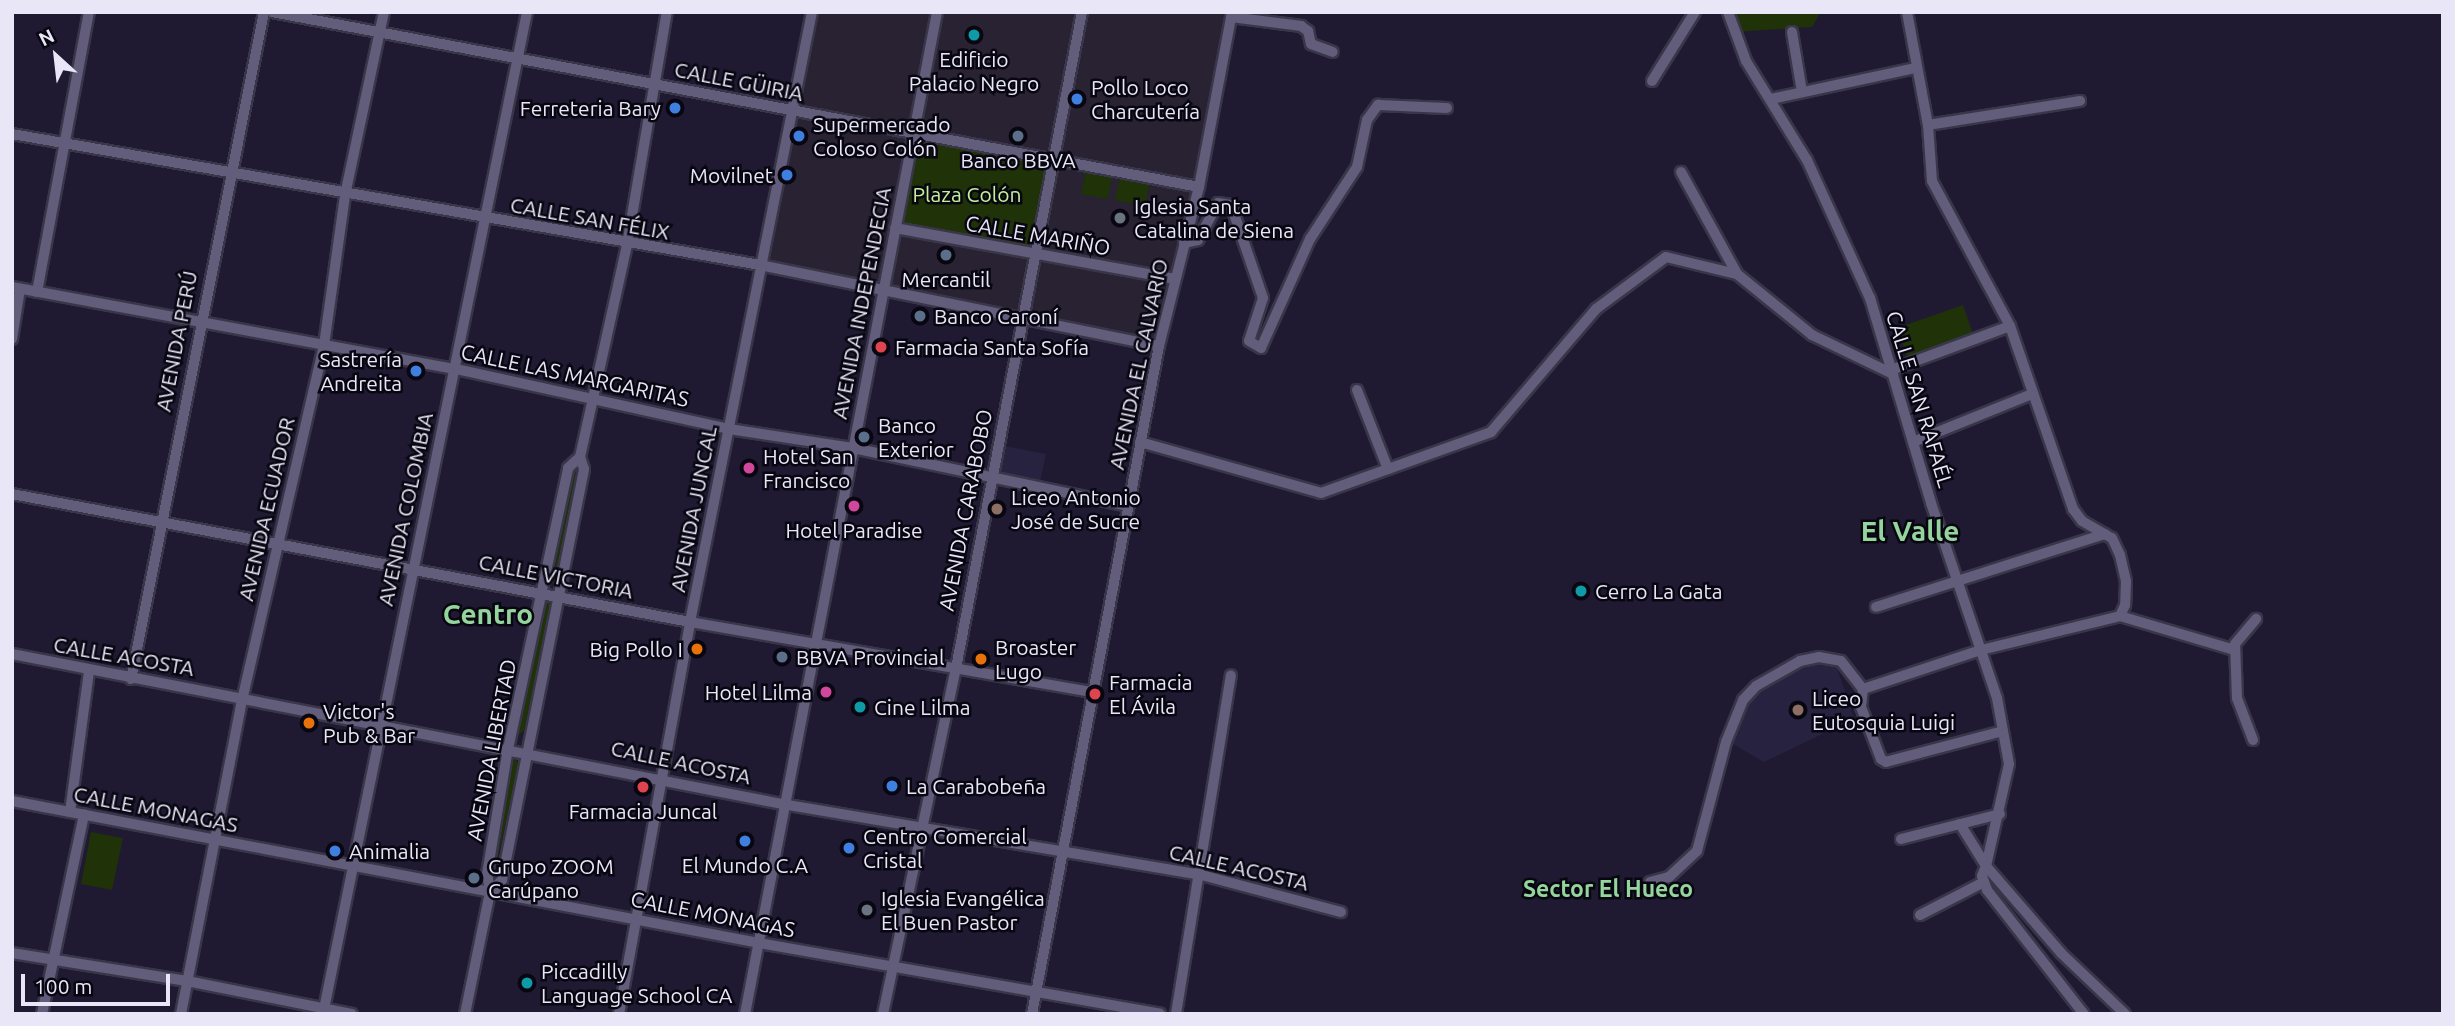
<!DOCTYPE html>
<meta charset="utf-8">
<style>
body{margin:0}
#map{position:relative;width:2455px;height:1026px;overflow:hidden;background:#1f1a32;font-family:Ubuntu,sans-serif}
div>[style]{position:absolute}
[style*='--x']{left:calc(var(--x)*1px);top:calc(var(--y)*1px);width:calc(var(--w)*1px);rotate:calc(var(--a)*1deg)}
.commercial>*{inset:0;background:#292232}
.built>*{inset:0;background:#282241}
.green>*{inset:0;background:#1f3208}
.roads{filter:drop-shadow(2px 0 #3a364a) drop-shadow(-2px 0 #3a364a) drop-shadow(0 2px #3a364a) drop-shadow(0 -2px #3a364a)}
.street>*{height:10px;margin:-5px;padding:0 5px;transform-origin:5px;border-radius:5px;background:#615d7a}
.dots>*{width:19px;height:19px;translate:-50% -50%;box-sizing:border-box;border:4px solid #080711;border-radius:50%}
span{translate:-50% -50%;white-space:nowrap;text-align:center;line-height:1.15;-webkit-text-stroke:5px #080711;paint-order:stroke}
.poi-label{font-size:21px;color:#e8e6f7}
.left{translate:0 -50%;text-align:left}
.right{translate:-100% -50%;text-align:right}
.street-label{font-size:21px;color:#e8e6f7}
.park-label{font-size:21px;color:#c3f09b}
.neighbourhood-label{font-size:23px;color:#95d49d;font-weight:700}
.district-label{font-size:28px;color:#95d49d;font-weight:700}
.frame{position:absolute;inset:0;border:14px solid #e8e6f7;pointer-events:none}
.north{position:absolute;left:21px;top:21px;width:70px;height:70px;-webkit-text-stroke:5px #080711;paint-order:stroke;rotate:333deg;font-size:19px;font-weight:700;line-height:28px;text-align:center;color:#e8e6f7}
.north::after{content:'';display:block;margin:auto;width:24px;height:32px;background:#e8e6f7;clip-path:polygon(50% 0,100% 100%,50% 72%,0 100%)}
.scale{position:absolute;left:21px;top:974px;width:149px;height:32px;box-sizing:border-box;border:4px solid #e8e6f7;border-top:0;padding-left:9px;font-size:21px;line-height:24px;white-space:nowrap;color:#e8e6f7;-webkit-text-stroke:5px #080711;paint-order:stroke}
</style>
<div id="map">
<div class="commercial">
<i style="clip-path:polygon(812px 12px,1232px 12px,1199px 187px,1159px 346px,760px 265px)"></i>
</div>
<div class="built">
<i style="clip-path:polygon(1005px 446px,1046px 454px,1040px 482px,1000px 475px)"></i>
<i style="clip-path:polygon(1820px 662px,1837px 668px,1854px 719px,1764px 762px,1733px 744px,1748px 700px,1761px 686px)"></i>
</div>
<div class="green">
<i style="clip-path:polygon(1728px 12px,1821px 12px,1812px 27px,1734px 32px)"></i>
<i style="clip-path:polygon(918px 139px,1047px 165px,1029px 251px,899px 225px)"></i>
<i style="clip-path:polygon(1086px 171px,1112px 177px,1108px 199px,1081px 194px)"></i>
<i style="clip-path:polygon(1120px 177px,1150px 183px,1145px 206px,1115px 200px)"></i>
<i style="clip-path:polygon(1963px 305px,1974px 337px,1908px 360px,1897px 328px)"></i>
<i style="clip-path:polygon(576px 464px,579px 468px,557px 580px,551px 585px)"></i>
<i style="clip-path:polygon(547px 600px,551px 603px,524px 731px,518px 735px)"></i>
<i style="clip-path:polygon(514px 758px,519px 763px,493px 879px,494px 856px)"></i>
<i style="clip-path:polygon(91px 832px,123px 838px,112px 890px,81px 884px)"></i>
</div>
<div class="roads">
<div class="street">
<i style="--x:272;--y:12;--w:943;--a:10.69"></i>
<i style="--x:1728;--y:12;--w:52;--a:69.8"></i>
<i style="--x:1746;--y:61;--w:116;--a:58.4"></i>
<i style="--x:1807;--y:160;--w:152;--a:65.5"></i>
<i style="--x:1870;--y:298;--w:214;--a:73.4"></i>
<i style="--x:1931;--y:503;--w:206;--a:71.3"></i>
<i style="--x:1997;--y:698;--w:67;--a:79.7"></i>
<i style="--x:2009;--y:764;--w:105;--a:102.7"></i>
<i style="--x:1986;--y:866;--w:115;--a:49.2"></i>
<i style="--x:2061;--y:953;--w:88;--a:43.6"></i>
<i style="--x:1907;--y:12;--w:115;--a:79.5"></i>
<i style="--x:1928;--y:125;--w:154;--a:-9"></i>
<i style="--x:1231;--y:17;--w:71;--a:7.3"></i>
<i style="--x:1301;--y:26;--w:9;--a:36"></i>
<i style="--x:1308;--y:31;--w:13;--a:77"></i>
<i style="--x:1311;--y:44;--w:23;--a:20"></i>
<i style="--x:1792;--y:32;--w:61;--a:80.5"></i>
<i style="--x:1652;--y:81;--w:81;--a:-58.1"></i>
<i style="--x:1771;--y:99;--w:147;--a:-12.1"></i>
<i style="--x:1928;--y:125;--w:56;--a:85.9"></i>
<i style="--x:1932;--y:181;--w:165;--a:61.7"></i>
<i style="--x:2010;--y:326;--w:194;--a:71"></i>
<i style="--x:2073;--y:509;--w:15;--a:53"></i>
<i style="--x:2082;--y:521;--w:34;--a:30"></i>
<i style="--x:2112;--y:538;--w:19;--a:65"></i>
<i style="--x:2120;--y:555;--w:27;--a:77"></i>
<i style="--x:2126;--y:581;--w:24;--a:92"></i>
<i style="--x:2125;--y:605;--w:12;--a:114"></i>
<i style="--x:12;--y:134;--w:759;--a:9.93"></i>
<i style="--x:760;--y:265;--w:407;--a:11.5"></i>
<i style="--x:1681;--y:172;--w:116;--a:61.2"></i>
<i style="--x:895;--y:228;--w:285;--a:10.3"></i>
<i style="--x:1184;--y:243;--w:14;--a:-12"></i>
<i style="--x:1198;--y:240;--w:42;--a:-61.6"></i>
<i style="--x:1218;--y:203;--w:13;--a:9"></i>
<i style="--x:1231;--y:205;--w:98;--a:71"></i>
<i style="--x:1263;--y:298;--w:45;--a:108"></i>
<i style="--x:1249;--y:341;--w:14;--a:30"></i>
<i style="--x:1261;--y:348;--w:120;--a:-65.8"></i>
<i style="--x:1310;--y:239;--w:86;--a:-56.9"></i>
<i style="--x:1357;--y:167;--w:48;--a:-78"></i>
<i style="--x:1367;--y:120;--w:19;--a:-54"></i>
<i style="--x:1378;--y:105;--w:69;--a:2.5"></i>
<i style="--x:12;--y:287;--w:452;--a:10.5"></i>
<i style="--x:456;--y:369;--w:280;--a:12.4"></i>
<i style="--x:729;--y:429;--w:125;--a:8.7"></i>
<i style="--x:853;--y:448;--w:281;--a:11.9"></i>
<i style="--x:37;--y:292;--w:285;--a:-79.5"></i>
<i style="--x:12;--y:339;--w:51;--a:-80.9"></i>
<i style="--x:1891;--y:370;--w:127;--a:-20.3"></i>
<i style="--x:1357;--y:390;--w:85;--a:68.6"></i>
<i style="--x:1140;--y:442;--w:188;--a:15.7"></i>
<i style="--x:1321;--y:493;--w:181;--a:-19.7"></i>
<i style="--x:1491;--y:432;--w:162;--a:-49.5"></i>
<i style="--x:1596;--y:309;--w:87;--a:-36.6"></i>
<i style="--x:1666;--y:257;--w:73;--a:13.5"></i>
<i style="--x:1737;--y:274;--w:97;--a:39.1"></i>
<i style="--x:1812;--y:335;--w:90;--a:25.7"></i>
<i style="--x:1913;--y:442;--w:128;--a:-22"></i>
<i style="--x:12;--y:494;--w:690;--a:10.69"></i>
<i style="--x:690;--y:622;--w:409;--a:9.9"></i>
<i style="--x:1876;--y:607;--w:240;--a:-17.7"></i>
<i style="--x:12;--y:654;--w:784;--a:11.02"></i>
<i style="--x:782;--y:804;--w:422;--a:9.6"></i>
<i style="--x:1198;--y:874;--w:148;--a:14.9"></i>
<i style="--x:131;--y:679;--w:680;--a:-78.72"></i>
<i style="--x:2003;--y:731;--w:121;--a:165.2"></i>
<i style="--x:1886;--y:762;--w:6;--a:-149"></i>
<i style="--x:1881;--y:759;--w:56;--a:-111"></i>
<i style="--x:1861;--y:707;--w:18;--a:-84"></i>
<i style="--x:1863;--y:689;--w:124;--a:-18.3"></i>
<i style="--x:1981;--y:650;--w:143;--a:-13.7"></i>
<i style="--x:2120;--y:616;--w:120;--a:16.5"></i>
<i style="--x:2253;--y:740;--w:45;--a:-110.9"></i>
<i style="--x:2237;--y:698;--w:54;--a:-92.1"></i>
<i style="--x:2235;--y:644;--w:33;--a:-50"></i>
<i style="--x:12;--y:801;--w:760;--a:10.76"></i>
<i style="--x:759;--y:943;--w:407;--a:10"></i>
<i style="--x:70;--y:812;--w:142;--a:-82.3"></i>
<i style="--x:1960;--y:824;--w:49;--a:58.2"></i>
<i style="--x:1986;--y:866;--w:11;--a:112"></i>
<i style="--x:1982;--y:876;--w:15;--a:70"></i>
<i style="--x:1987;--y:890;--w:157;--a:52"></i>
<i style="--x:1901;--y:839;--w:102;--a:-14.2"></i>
<i style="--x:1650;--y:882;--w:20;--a:-15"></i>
<i style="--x:1669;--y:877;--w:38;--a:-43"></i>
<i style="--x:1697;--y:851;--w:113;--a:-75.1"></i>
<i style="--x:1726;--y:742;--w:45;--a:-68"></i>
<i style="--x:1743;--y:700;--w:19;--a:-47"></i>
<i style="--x:1756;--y:686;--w:51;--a:-29.6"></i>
<i style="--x:1800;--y:661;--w:19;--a:-12"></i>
<i style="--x:1819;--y:657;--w:22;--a:10"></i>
<i style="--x:1841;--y:661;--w:36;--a:52"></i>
<i style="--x:490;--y:892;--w:17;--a:-45"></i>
<i style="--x:502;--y:880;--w:419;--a:-78.7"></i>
<i style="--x:584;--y:469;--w:13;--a:-108"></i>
<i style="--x:580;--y:457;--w:217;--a:-77.5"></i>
<i style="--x:627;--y:245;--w:236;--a:-80.3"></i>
<i style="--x:1920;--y:915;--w:72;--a:-27.3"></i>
<i style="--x:12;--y:953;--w:177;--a:9.1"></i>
<i style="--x:187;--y:981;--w:168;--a:11.3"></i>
<i style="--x:42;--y:1014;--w:204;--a:-78.1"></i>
<i style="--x:181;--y:1014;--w:324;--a:-79"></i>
<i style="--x:243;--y:696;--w:360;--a:-77"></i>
<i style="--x:324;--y:345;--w:151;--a:-82"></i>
<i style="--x:345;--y:195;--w:187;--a:-78"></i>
<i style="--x:323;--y:1014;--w:1023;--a:-78.49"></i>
<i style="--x:465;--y:1014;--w:125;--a:-78.4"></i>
<i style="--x:490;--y:892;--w:18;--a:-99"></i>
<i style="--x:487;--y:874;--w:127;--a:-80.5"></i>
<i style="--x:508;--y:749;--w:287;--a:-77.9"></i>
<i style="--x:568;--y:468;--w:16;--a:-43"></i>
<i style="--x:619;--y:1014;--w:398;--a:-79.7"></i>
<i style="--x:690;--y:622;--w:622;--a:-78.69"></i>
<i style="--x:745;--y:1014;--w:1020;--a:-79.15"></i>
<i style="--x:883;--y:1014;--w:354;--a:-78.1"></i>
<i style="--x:956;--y:668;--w:668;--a:-79.13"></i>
<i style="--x:1032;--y:1014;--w:680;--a:-79.24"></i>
<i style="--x:1159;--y:346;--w:164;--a:-75.9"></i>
<i style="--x:1199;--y:187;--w:178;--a:-79.3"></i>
<i style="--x:1176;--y:1014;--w:343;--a:-80.8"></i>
</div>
</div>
<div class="dots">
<i style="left:974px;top:35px;background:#0f9aa8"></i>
<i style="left:1077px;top:99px;background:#3f7fe0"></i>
<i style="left:675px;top:108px;background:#3f7fe0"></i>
<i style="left:799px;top:136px;background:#3f7fe0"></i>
<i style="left:1018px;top:136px;background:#5c6f8a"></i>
<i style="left:787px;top:175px;background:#3f7fe0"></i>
<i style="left:1120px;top:218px;background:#6b7280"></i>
<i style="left:946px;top:255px;background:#5c6f8a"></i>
<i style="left:920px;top:316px;background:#5c6f8a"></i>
<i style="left:881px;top:347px;background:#e0444e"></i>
<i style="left:416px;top:371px;background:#3f7fe0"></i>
<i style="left:864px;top:437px;background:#5c6f8a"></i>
<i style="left:749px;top:468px;background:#d1479c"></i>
<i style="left:854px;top:506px;background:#d1479c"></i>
<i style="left:997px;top:509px;background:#8d6e63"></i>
<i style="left:1581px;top:591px;background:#0f9aa8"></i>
<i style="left:697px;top:649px;background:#e8710a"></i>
<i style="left:782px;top:657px;background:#5c6f8a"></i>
<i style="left:981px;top:659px;background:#e8710a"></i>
<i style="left:826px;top:692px;background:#d1479c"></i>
<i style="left:1095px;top:694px;background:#e0444e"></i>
<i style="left:860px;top:707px;background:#0f9aa8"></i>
<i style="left:1798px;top:710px;background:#8d6e63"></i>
<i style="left:309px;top:723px;background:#e8710a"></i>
<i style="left:892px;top:786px;background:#3f7fe0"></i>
<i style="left:643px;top:787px;background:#e0444e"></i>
<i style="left:745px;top:841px;background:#3f7fe0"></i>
<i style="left:849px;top:848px;background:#3f7fe0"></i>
<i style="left:335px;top:851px;background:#3f7fe0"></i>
<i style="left:474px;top:878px;background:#5c6f8a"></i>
<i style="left:867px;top:910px;background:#6b7280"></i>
<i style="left:527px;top:983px;background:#0f9aa8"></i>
</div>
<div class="poi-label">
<span style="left:974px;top:71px">Edificio<br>Palacio Negro</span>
<span class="left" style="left:1091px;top:99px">Pollo Loco<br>Charcutería</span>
<span class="right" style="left:661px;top:108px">Ferreteria Bary</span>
<span class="left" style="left:813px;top:136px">Supermercado<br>Coloso Colón</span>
<span style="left:1018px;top:160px">Banco BBVA</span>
<span class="right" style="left:773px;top:175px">Movilnet</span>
<span class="left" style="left:1134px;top:218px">Iglesia Santa<br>Catalina de Siena</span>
<span style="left:946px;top:279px">Mercantil</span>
<span class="left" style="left:934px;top:316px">Banco Caroní</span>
<span class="left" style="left:895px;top:347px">Farmacia Santa Sofía</span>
<span class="right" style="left:402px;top:371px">Sastrería<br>Andreita</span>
<span class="left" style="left:878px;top:437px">Banco<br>Exterior</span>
<span class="left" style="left:763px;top:468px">Hotel San<br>Francisco</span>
<span class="left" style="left:1011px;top:509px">Liceo Antonio<br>José de Sucre</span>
<span style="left:854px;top:530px">Hotel Paradise</span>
<span class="left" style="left:1595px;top:591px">Cerro La Gata</span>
<span class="left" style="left:995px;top:659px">Broaster<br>Lugo</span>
<span class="right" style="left:683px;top:649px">Big Pollo I</span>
<span class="left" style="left:796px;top:657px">BBVA Provincial</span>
<span class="left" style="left:1109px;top:694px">Farmacia<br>El Ávila</span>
<span class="right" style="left:812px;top:692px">Hotel Lilma</span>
<span class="left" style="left:1812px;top:710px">Liceo<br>Eutosquia Luigi</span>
<span class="left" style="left:874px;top:707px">Cine Lilma</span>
<span class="left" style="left:323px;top:723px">Victor's<br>Pub &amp; Bar</span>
<span class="left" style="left:906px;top:786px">La Carabobeña</span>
<span style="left:643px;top:811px">Farmacia Juncal</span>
<span class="left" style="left:863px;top:848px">Centro Comercial<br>Cristal</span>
<span class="left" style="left:349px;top:851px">Animalia</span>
<span style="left:745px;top:865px">El Mundo C.A</span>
<span class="left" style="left:488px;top:878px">Grupo ZOOM<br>Carúpano</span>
<span class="left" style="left:881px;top:910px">Iglesia Evangélica<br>El Buen Pastor</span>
<span class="left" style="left:541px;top:983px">Piccadilly<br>Language School CA</span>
</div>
<div class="street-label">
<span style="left:739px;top:81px;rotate:11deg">CALLE GÜIRIA</span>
<span style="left:590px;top:218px;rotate:10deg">CALLE SAN FÉLIX</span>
<span style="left:1038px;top:235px;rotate:10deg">CALLE MARIÑO</span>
<span style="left:861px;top:303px;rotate:-79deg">AVENIDA INDEPENDECIA</span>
<span style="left:176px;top:341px;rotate:-79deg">AVENIDA PERÚ</span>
<span style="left:1138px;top:364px;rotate:-78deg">AVENIDA EL CALVARIO</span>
<span style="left:575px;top:375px;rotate:12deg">CALLE LAS MARGARITAS</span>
<span style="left:1920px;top:399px;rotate:73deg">CALLE SAN RAFAÉL</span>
<span style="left:266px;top:509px;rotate:-77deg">AVENIDA ECUADOR</span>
<span style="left:405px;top:509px;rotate:-78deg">AVENIDA COLOMBIA</span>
<span style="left:693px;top:509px;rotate:-79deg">AVENIDA JUNCAL</span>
<span style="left:965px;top:510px;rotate:-79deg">AVENIDA CARABOBO</span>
<span style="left:556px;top:576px;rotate:11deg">CALLE VICTORIA</span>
<span style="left:124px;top:656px;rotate:10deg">CALLE ACOSTA</span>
<span style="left:491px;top:750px;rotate:-79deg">AVENIDA LIBERTAD</span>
<span style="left:681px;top:762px;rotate:12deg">CALLE ACOSTA</span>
<span style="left:156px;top:809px;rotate:11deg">CALLE MONAGAS</span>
<span style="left:1239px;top:867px;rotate:13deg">CALLE ACOSTA</span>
<span style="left:713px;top:914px;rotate:11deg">CALLE MONAGAS</span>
</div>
<div class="park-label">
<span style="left:967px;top:194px">Plaza Colón</span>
</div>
<div class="neighbourhood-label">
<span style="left:1608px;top:889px">Sector El Hueco</span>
</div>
<div class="district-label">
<span style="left:1910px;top:531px">El Valle</span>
<span style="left:488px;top:614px">Centro</span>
</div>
<div class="frame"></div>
<div class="north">N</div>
<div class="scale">100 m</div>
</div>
